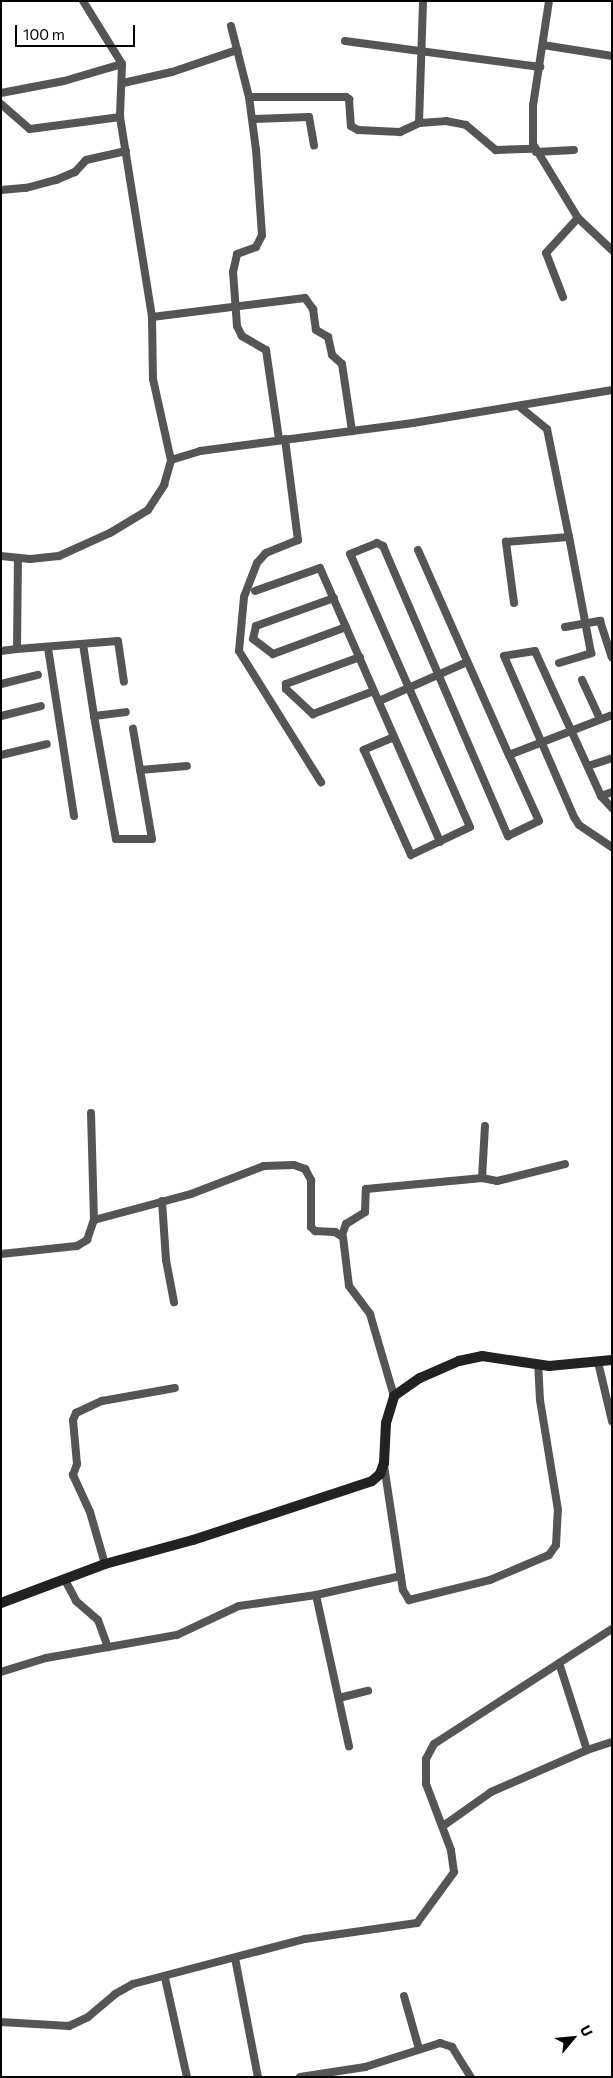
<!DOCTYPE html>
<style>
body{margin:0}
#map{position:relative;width:613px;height:2078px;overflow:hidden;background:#fff;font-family:Commissioner,sans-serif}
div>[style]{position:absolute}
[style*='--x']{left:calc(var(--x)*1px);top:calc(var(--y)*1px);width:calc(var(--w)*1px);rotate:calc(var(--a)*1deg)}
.street>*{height:8px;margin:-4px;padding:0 4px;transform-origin:4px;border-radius:4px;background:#555}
.secondary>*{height:10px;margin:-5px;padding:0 5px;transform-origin:5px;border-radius:5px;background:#222}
span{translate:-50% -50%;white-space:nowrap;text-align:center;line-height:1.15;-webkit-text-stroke:4.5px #fff;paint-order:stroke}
.frame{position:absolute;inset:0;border:2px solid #000;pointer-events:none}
.north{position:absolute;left:548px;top:2013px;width:50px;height:50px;-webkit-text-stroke:4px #fff;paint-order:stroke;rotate:62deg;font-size:14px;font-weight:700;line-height:20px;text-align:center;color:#000}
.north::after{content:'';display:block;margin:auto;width:18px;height:22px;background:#000;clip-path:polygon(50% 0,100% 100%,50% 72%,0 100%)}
.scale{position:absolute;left:15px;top:25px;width:120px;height:22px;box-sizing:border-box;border:2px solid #000;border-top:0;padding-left:6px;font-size:15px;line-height:18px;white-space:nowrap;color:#000;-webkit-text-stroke:4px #fff;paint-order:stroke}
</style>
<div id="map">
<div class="street">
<i style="--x:83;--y:1;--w:74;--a:58.2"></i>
<i style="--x:122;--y:64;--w:53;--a:92.2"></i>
<i style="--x:120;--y:117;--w:203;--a:80.9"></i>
<i style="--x:152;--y:317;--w:62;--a:89.1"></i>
<i style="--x:153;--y:379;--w:83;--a:77.5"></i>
<i style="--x:549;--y:1;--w:105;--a:98.7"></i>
<i style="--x:533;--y:105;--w:39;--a:90"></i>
<i style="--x:533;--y:144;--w:87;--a:58.7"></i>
<i style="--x:578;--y:218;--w:47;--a:43.3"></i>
<i style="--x:231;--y:26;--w:73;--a:75.8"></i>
<i style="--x:345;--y:41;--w:197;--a:7.6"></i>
<i style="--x:543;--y:45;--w:70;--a:9.1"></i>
<i style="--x:123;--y:83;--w:50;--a:-12.7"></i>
<i style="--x:172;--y:72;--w:69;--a:-18.7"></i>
<i style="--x:1;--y:93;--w:64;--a:-10.8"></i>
<i style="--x:64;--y:81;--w:60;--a:-16.3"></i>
<i style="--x:1;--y:104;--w:38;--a:41"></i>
<i style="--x:30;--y:129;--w:91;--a:-7.6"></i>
<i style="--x:253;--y:119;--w:56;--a:-2"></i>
<i style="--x:309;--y:117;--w:29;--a:80"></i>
<i style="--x:419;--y:123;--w:122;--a:-88.1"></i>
<i style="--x:536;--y:152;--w:38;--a:-3"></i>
<i style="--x:1;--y:190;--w:25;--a:-5"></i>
<i style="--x:26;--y:188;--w:31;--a:-15"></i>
<i style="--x:56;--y:180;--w:21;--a:-23"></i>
<i style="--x:75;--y:172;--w:16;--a:-47"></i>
<i style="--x:86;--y:160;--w:41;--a:-12.7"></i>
<i style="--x:563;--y:297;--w:47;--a:-111.1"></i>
<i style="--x:546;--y:253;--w:47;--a:-47.6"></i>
<i style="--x:152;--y:317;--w:154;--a:-7.1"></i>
<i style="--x:305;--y:298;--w:14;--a:54"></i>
<i style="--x:313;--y:309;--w:21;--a:82"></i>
<i style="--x:316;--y:330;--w:14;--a:30"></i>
<i style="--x:328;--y:337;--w:18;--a:77"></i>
<i style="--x:332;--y:355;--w:13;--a:42"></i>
<i style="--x:342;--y:364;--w:68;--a:81.5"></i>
<i style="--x:279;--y:439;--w:90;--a:-98.3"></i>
<i style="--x:266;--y:350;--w:28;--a:-150"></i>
<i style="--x:242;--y:336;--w:11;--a:-117"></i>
<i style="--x:237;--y:326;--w:54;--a:-94.2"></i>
<i style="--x:233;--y:272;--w:18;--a:-77"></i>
<i style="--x:237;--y:254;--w:20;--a:-20"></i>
<i style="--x:256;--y:247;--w:13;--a:-63"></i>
<i style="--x:262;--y:235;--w:85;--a:-94"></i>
<i style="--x:256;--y:150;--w:53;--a:-97.5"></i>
<i style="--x:249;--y:97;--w:97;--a:0"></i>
<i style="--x:346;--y:97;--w:4;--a:34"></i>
<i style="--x:349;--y:99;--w:27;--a:86"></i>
<i style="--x:351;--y:126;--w:8;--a:30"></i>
<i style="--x:358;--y:130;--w:42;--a:2.7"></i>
<i style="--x:400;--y:132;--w:21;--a:-25"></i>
<i style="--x:419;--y:123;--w:27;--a:-4"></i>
<i style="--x:446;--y:121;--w:20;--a:11"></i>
<i style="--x:466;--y:125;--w:39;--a:40"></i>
<i style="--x:496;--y:150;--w:38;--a:-2"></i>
<i style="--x:285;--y:439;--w:102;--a:82.7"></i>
<i style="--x:298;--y:540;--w:35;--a:158"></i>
<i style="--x:266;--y:553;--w:13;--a:132"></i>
<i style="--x:257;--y:563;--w:36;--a:111"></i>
<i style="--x:244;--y:597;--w:54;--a:95.3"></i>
<i style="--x:239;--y:651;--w:155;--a:58"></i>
<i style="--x:418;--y:550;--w:224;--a:66.1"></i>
<i style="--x:509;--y:755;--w:110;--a:-21.2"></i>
<i style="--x:1;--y:556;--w:29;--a:6"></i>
<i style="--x:30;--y:559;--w:29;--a:-6"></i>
<i style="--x:59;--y:556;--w:56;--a:-24.3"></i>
<i style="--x:110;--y:533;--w:44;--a:-31.2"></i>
<i style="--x:148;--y:510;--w:30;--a:-57"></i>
<i style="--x:164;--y:485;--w:26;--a:-74"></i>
<i style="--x:171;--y:460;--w:30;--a:-17"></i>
<i style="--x:200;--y:451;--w:215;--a:-7.5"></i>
<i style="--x:413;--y:423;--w:202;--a:-9.4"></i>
<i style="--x:255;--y:591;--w:69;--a:-19.5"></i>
<i style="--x:320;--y:568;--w:299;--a:66.3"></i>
<i style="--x:334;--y:598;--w:83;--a:160.3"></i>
<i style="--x:256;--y:626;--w:13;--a:103"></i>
<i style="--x:253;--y:639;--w:25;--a:37"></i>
<i style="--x:273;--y:654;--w:78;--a:-20.3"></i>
<i style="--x:514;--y:603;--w:62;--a:-97.5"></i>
<i style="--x:506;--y:542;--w:63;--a:-4.5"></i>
<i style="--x:569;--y:537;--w:110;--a:-101.5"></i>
<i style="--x:547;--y:429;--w:35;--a:-141"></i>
<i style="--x:565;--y:627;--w:36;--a:-10"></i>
<i style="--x:600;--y:621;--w:38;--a:72"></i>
<i style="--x:83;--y:644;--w:73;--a:81.3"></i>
<i style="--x:94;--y:716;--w:32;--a:-7"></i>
<i style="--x:48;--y:648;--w:170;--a:81.2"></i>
<i style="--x:17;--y:649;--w:101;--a:-4.5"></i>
<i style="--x:118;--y:641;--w:41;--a:81.7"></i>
<i style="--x:1;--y:651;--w:16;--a:-7"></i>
<i style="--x:17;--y:649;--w:90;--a:-89.4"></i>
<i style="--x:360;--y:657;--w:79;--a:160"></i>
<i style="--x:286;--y:684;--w:5;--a:90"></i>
<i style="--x:286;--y:689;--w:37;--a:43"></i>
<i style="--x:313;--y:714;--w:65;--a:-20.7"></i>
<i style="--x:559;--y:663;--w:34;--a:-17"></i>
<i style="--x:591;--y:653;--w:118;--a:-100.7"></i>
<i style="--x:582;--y:680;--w:43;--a:65.2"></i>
<i style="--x:1;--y:684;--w:38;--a:-14"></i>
<i style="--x:379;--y:701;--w:96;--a:-23.9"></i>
<i style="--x:1;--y:716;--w:41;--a:-14"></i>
<i style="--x:94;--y:716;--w:125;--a:79.9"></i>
<i style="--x:116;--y:839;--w:36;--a:0"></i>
<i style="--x:152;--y:839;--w:112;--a:-99.8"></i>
<i style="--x:394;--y:737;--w:33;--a:157"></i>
<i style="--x:364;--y:750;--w:115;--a:65.9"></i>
<i style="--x:411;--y:855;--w:65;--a:-25.4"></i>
<i style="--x:470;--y:827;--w:298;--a:-113.7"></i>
<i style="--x:350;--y:554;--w:29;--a:-22"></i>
<i style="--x:377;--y:543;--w:7;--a:27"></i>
<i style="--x:383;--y:546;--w:316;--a:66.7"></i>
<i style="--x:508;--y:836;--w:34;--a:-26"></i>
<i style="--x:539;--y:821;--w:72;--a:-114.4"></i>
<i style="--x:1;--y:755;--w:47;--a:-13.4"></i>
<i style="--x:588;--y:766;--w:25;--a:-18"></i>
<i style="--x:140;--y:770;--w:47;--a:-4.9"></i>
<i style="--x:601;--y:796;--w:12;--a:-20"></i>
<i style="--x:612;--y:808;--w:16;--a:-133"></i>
<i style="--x:601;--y:796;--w:159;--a:-114.5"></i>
<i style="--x:535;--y:651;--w:31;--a:171"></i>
<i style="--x:504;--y:656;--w:176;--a:66.5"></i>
<i style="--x:574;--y:817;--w:9;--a:58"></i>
<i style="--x:579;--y:825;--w:40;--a:34"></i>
<i style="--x:482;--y:1178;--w:52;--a:-86.7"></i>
<i style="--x:162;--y:1201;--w:59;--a:86.1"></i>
<i style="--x:166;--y:1260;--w:43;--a:79.2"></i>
<i style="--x:94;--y:1220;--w:100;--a:-15"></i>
<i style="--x:191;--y:1194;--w:78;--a:-21"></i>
<i style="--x:264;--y:1166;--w:30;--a:-2"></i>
<i style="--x:294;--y:1165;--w:12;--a:20"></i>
<i style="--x:305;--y:1169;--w:13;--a:61"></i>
<i style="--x:311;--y:1180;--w:47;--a:90"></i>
<i style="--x:311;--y:1227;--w:6;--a:45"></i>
<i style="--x:315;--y:1231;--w:20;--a:3"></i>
<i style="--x:335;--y:1232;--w:9;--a:32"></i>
<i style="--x:343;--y:1237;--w:49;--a:83"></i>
<i style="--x:349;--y:1286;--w:35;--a:53"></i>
<i style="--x:370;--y:1314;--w:85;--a:73.7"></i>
<i style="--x:342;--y:1235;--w:12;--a:-70"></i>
<i style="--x:346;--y:1224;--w:22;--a:-32"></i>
<i style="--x:365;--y:1212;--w:23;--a:-88"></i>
<i style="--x:366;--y:1189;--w:117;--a:-5.4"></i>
<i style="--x:482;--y:1178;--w:15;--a:11"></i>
<i style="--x:497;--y:1181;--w:70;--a:-14"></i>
<i style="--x:1;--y:1254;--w:76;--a:-6"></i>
<i style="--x:77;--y:1246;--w:12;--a:-31"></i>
<i style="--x:87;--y:1240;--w:21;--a:-71"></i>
<i style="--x:94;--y:1220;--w:107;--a:-91.6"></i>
<i style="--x:598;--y:1362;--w:61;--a:76.7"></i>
<i style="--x:384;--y:1465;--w:126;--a:81.4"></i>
<i style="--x:403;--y:1590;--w:12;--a:59"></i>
<i style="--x:409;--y:1600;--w:83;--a:-13.9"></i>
<i style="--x:490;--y:1580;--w:64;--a:-23"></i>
<i style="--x:549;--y:1555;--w:12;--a:-55"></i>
<i style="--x:556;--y:1545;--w:35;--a:-87"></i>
<i style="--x:558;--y:1510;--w:111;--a:-99.3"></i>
<i style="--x:540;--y:1400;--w:35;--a:-93"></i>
<i style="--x:105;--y:1564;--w:54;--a:-106.1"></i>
<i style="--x:90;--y:1512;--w:41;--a:-114.7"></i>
<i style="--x:73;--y:1475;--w:12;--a:-70"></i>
<i style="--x:77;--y:1464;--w:44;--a:-95.2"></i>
<i style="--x:73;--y:1420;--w:8;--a:-67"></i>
<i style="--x:76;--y:1413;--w:29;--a:-25"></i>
<i style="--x:102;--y:1401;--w:74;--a:-10.1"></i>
<i style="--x:65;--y:1580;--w:24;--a:62"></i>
<i style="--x:76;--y:1601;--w:29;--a:41"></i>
<i style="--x:98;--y:1620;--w:29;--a:70"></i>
<i style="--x:316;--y:1595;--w:155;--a:77.7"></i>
<i style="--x:1;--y:1672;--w:47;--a:-17.3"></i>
<i style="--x:46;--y:1658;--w:133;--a:-10"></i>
<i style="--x:177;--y:1635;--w:68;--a:-25.1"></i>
<i style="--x:239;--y:1606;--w:78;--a:-8.1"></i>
<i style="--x:316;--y:1595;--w:87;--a:-12.6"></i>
<i style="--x:339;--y:1698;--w:30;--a:-14"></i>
<i style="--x:587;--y:1750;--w:26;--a:-18"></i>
<i style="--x:443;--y:1826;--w:59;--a:-35.3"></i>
<i style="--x:491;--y:1792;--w:105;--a:-23.6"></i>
<i style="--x:587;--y:1750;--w:91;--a:-107.8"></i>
<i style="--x:559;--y:1663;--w:63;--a:-32.7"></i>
<i style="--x:235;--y:1958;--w:121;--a:79.1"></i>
<i style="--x:165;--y:1978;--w:101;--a:77.5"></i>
<i style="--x:404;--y:1996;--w:55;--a:74.2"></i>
<i style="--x:1;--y:2022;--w:68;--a:3.4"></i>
<i style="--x:69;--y:2026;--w:21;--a:-25"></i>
<i style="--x:88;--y:2017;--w:35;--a:-40"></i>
<i style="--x:115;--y:1994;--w:21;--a:-29"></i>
<i style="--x:133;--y:1984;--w:178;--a:-14.7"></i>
<i style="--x:305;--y:1939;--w:113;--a:-8.1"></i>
<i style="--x:417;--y:1923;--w:63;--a:-54"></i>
<i style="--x:454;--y:1872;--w:22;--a:-98"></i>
<i style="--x:451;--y:1850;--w:71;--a:-110.7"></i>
<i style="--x:426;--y:1784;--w:25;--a:-90"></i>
<i style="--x:426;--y:1759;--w:17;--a:-62"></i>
<i style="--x:434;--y:1744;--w:149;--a:-32.9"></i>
<i style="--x:300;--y:2077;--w:66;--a:-8.7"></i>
<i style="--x:365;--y:2067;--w:79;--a:-17.7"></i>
<i style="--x:440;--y:2043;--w:13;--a:18"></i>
<i style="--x:452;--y:2047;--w:36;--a:58"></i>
</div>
<div class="secondary">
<i style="--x:1;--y:1603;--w:111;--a:-20.6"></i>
<i style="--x:105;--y:1564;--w:91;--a:-15.3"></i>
<i style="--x:193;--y:1540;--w:188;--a:-18.2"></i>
<i style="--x:372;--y:1481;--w:11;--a:-41"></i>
<i style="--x:380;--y:1474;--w:12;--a:-70"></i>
<i style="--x:384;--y:1463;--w:40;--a:-87.1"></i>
<i style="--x:386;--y:1423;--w:28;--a:-73"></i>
<i style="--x:394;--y:1396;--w:32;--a:-35"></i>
<i style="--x:420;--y:1378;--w:43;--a:-23.6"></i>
<i style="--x:459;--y:1361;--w:24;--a:-12"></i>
<i style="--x:482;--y:1356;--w:68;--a:8.5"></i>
<i style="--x:549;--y:1366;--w:63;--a:-5.4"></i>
</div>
<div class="frame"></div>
<div class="north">U</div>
<div class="scale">100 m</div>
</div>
